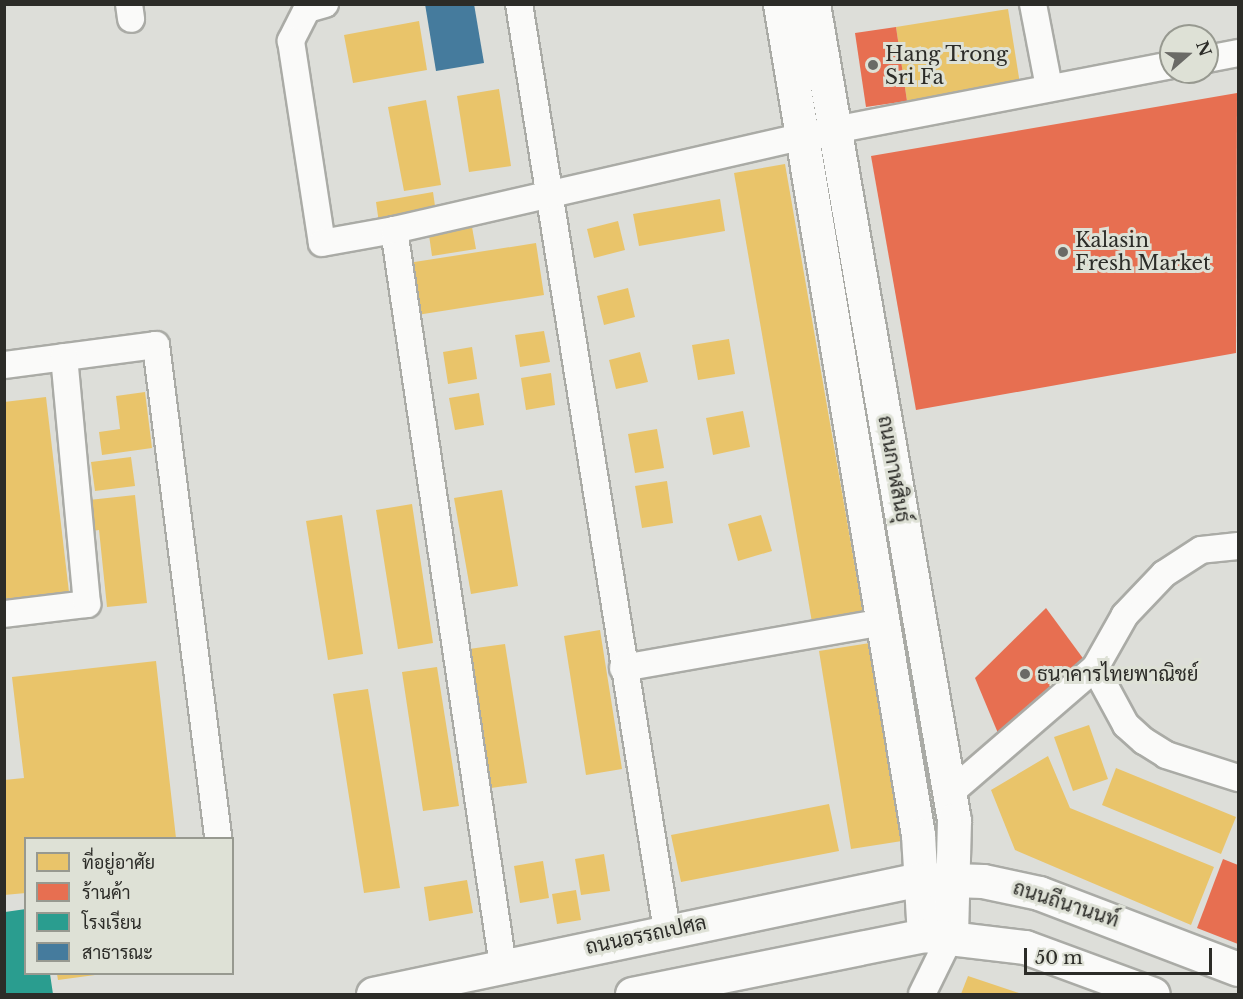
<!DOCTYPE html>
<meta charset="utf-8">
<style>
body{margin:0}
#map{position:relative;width:1243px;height:999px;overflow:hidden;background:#ddded9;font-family:"Libre Baskerville",Sarabun,serif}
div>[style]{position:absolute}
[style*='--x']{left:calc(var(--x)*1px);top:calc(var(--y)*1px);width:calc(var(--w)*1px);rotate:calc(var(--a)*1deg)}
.homes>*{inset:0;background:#e9c46a}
.shops>*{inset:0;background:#e76f51}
.schools>*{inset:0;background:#2a9d8f}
.public>*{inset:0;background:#457b9d}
.roads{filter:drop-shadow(2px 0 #aaaba6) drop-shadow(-2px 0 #aaaba6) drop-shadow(0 2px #aaaba6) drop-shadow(0 -2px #aaaba6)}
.minor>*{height:26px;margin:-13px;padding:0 13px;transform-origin:13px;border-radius:13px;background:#fafaf9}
.major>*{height:33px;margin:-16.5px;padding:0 16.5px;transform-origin:16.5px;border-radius:16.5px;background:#fafaf9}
.dots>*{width:16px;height:16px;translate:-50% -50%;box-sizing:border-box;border:3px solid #dee1d6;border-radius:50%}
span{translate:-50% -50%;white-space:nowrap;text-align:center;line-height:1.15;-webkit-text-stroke:6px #dee1d6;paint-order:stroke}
.poi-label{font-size:20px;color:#2c2c28}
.left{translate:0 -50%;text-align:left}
.street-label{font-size:20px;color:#2c2c28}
.frame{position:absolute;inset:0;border:6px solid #2c2c28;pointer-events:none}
.legend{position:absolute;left:24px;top:837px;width:210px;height:138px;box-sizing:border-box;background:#dee1d6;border:2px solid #979990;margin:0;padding:8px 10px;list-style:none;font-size:18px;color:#2c2c28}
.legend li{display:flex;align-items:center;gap:12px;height:30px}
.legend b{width:30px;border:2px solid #979990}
.north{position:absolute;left:1159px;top:24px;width:60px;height:60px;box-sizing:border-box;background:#dee1d6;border:2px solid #979990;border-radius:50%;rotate:70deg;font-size:16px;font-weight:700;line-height:24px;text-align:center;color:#2c2c28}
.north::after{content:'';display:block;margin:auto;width:21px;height:27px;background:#6a6a66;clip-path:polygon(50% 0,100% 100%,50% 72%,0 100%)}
.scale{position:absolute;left:1024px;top:948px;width:188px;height:27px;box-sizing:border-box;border:3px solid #2c2c28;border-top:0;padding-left:8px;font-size:18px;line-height:21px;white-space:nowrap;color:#2c2c28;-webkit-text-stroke:4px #dee1d6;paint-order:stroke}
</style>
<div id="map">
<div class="homes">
<i style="clip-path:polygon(1008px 9px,1020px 84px,907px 101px,896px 27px)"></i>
<i style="clip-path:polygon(419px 21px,427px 70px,353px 83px,344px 35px)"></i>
<i style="clip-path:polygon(499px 89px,511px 166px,469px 172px,457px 96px)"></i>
<i style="clip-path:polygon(426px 100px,441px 185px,404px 191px,388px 107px)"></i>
<i style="clip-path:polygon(785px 164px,864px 619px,813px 628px,734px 173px)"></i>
<i style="clip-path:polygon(433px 192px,436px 213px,379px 223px,376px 202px)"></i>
<i style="clip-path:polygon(720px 199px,725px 231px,639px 246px,633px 214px)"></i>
<i style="clip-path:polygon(618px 221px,625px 250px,594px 258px,587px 229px)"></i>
<i style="clip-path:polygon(472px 227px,476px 249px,432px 256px,429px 235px)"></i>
<i style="clip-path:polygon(536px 243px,544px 295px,417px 315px,408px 263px)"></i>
<i style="clip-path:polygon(628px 288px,635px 317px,604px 325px,597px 296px)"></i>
<i style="clip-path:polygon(544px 331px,550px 362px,520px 367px,515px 335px)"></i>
<i style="clip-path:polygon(729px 339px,735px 374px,698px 380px,692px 345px)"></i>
<i style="clip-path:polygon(472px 347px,477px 379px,448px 384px,443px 352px)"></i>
<i style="clip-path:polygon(640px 352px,648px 382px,616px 389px,609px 360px)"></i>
<i style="clip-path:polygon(551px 373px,555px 405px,526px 410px,521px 378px)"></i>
<i style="clip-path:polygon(145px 392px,152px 448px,102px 455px,99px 432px,120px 429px,116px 396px)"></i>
<i style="clip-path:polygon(479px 393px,484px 425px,455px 430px,449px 398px)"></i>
<i style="clip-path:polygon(46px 397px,69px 592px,4px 599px,4px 402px)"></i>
<i style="clip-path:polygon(743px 411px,750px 447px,713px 455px,706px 418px)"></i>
<i style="clip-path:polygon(657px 429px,664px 468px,635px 473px,628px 434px)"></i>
<i style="clip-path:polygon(131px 457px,135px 486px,95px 491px,91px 462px)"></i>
<i style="clip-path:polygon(667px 481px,673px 523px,642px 528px,635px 486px)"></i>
<i style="clip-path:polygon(502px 490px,518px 586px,471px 594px,454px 498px)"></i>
<i style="clip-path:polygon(135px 495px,147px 603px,107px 607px,99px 530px,92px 531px,89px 500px)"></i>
<i style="clip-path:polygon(412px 504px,433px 643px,398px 649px,376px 510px)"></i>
<i style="clip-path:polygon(342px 515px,363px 654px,328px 660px,306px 521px)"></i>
<i style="clip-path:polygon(761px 515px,772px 551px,738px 561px,728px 524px)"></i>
<i style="clip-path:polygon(600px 630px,622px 769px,586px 775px,564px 636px)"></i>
<i style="clip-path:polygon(870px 643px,902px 841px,851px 849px,819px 651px)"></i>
<i style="clip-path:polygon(505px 644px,527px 783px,491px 788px,469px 649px)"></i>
<i style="clip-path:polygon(156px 661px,176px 838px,26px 838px,26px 893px,4px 895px,4px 780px,24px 778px,12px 677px)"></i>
<i style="clip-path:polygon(437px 667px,459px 806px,423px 811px,402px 672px)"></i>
<i style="clip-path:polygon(368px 689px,400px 888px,364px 893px,333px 694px)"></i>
<i style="clip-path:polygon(1089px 725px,1108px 779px,1073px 791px,1054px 737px)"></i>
<i style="clip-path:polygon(1048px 756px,1070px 808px,1214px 867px,1191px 925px,1015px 850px,991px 790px)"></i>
<i style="clip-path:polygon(1116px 768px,1236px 817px,1221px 854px,1102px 805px)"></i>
<i style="clip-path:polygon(829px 804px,839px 851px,681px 882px,671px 835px)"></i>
<i style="clip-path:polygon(604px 854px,610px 891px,581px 895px,575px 859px)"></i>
<i style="clip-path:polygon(543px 861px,549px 898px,520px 903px,514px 866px)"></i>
<i style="clip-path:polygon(467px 880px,473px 913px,429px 921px,424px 887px)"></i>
<i style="clip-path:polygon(576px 890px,581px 920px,557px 924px,552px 894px)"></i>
<i style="clip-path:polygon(57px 974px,95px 974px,95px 975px,58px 980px)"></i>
<i style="clip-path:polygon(968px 976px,1022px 994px,961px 994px)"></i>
</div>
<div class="shops">
<i style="clip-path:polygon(896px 27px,907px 101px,866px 107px,855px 33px)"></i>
<i style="clip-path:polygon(1237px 93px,1236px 353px,916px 410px,871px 156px)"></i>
<i style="clip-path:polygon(1046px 608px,1085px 661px,1000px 738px,975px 678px)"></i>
<i style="clip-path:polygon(1223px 859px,1238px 865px,1238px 944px,1197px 928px)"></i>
</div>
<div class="schools">
<i style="clip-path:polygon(26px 909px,26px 974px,50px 974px,53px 994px,5px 994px,5px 912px)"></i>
</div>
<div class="public">
<i style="clip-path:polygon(425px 4px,474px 4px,484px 63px,436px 71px)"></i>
</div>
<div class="roads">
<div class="minor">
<i style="--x:129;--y:4;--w:15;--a:82"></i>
<i style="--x:325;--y:4;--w:19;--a:164"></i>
<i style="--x:307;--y:9;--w:36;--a:117"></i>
<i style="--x:291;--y:41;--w:204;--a:81.3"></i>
<i style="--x:322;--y:243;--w:73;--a:-10.2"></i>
<i style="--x:519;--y:4;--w:939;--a:80.93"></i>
<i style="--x:1033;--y:4;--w:85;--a:79.1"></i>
<i style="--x:1207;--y:59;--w:32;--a:-11"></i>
<i style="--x:4;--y:365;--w:153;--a:-7.5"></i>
<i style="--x:156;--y:345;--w:497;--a:82.8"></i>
<i style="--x:1238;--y:546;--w:37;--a:174"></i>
<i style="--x:1201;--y:550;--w:44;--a:147"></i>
<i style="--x:1164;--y:574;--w:57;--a:133.6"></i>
<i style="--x:1125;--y:615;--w:61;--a:119.5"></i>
<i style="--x:1095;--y:668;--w:65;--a:61.5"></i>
<i style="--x:1126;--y:725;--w:24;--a:42"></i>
<i style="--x:1144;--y:741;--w:26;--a:32"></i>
<i style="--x:1166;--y:755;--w:76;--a:17.7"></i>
<i style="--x:4;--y:614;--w:84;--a:-6.9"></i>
<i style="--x:87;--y:604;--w:248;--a:-95.3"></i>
<i style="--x:623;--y:668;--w:266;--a:-10"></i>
<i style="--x:950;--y:793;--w:191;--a:-40.8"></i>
<i style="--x:503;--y:966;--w:744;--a:-98.42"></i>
<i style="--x:394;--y:230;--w:420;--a:-12.9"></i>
<i style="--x:803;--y:136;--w:375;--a:-10.9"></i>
<i style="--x:922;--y:994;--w:66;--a:-63.8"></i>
</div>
<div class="major">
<i style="--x:780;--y:4;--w:842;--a:80.57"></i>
<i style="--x:918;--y:835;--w:100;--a:86.6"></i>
<i style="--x:813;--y:4;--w:828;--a:80.2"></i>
<i style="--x:954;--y:820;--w:115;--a:91.5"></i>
<i style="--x:373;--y:994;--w:559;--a:-11.87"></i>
<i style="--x:920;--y:879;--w:63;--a:1.8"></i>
<i style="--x:983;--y:881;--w:57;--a:12.1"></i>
<i style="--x:1039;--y:893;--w:213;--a:20.9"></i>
<i style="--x:632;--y:994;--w:298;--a:-11.4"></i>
<i style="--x:924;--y:935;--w:102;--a:6.8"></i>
<i style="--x:1025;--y:947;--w:136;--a:20.2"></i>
</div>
</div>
<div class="dots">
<i style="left:873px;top:65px;background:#6a6a66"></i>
<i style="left:1063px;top:252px;background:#6a6a66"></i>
<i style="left:1025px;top:674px;background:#6a6a66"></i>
</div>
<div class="poi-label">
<span class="left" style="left:885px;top:66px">Hang Trong<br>Sri Fa</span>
<span class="left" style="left:1075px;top:252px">Kalasin<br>Fresh Market</span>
<span class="left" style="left:1037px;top:674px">ธนาคารไทยพาณิชย์</span>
</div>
<div class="street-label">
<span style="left:894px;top:469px;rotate:80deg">ถนนกาฬสินธุ์</span>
<span style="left:1066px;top:904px;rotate:18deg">ถนนถีนานนท์</span>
<span style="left:646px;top:935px;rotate:-12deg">ถนนอรรถเปศล</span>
</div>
<div class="frame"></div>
<ul class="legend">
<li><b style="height:16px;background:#e9c46a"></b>ที่อยู่อาศัย</li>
<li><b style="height:16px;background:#e76f51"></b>ร้านค้า</li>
<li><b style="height:16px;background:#2a9d8f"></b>โรงเรียน</li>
<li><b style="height:16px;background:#457b9d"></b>สาธารณะ</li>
</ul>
<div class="north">N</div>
<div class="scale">50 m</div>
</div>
